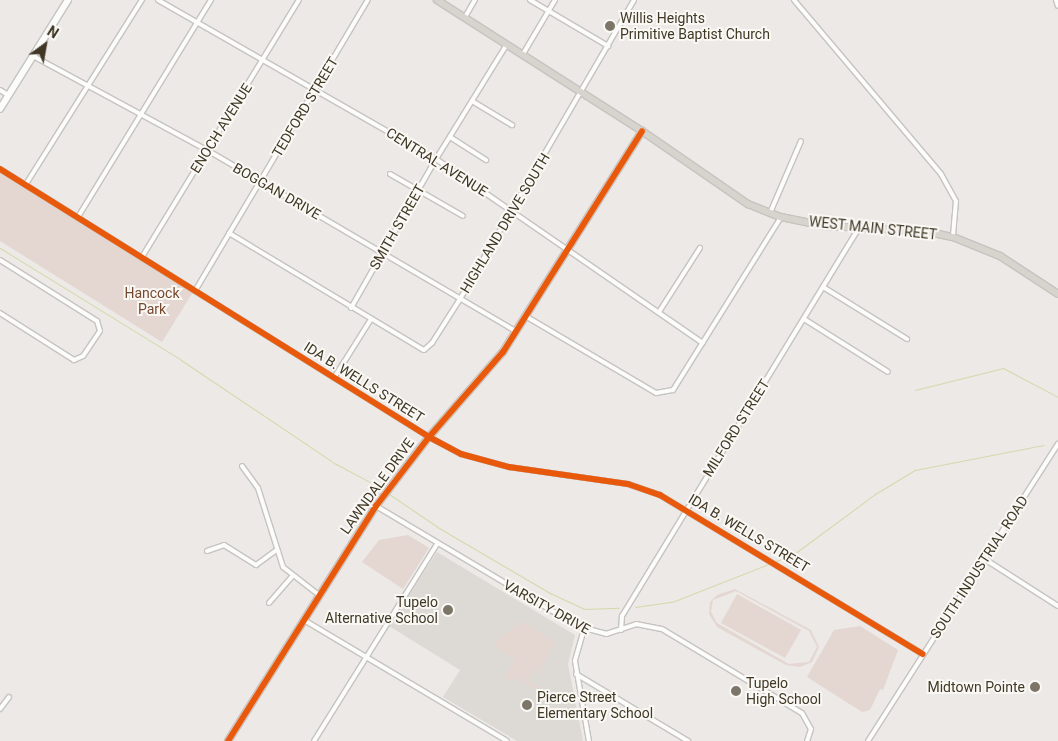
<!DOCTYPE html>
<style>
body{margin:0}
#map{position:relative;width:1058px;height:741px;overflow:hidden;background:#ece9e7;font-family:Roboto,sans-serif}
div>[style]{position:absolute}
[style*='--x']{left:calc(var(--x)*1px);top:calc(var(--y)*1px);width:calc(var(--w)*1px);rotate:calc(var(--a)*1deg)}
.built>*{inset:0;background:#ddd9d5}
.green>*{inset:0;background:#e4d6d0}
.stream>*{height:1px;margin:-0.5px;padding:0 0.5px;transform-origin:0.5px;border-radius:0.5px;background:#d4d9a9}
.roads{filter:drop-shadow(1px 0 #c6c3c0) drop-shadow(-1px 0 #c6c3c0) drop-shadow(0 1px #c6c3c0) drop-shadow(0 -1px #c6c3c0)}
.street>*{height:4px;margin:-2px;padding:0 2px;transform-origin:2px;border-radius:2px;background:#fcfcfb}
.secondary>*{height:5.5px;margin:-2.75px;padding:0 2.75px;transform-origin:2.75px;border-radius:2.75px;background:#fcfcfb}
.primary>*{height:6px;margin:-3px;padding:0 3px;transform-origin:3px;border-radius:3px;background:#d7d4ce}
.cycleway>*{height:6px;margin:-3px;padding:0 3px;transform-origin:3px;border-radius:3px;background:#e8590c}
.dots>*{width:14px;height:14px;translate:-50% -50%;box-sizing:border-box;border:2px solid #faf8f5;border-radius:50%}
span{translate:-50% -50%;white-space:nowrap;text-align:center;line-height:1.15;-webkit-text-stroke:4px #faf8f5;paint-order:stroke}
.poi-label{font-size:14px;color:#403724}
.left{translate:0 -50%;text-align:left}
.right{translate:-100% -50%;text-align:right}
.street-label{font-size:14px;color:#403724}
.park-label{font-size:14px;color:#76482e}
.north{position:absolute;left:20px;top:20px;width:50px;height:50px;-webkit-text-stroke:4px #faf8f5;paint-order:stroke;rotate:32deg;font-size:14px;font-weight:700;line-height:20px;text-align:center;color:#403724}
.north::after{content:'';display:block;margin:auto;width:18px;height:22px;background:#403724;clip-path:polygon(50% 0,100% 100%,50% 72%,0 100%)}
</style>
<div id="map">
<div class="built">
<i style="clip-path:polygon(437px 552px,575px 635px,568px 664px,583px 741px,517px 741px,443px 697px,460px 670px,389px 626px)"></i>
</div>
<div class="green">
<i style="clip-path:polygon(0 173px,193px 292px,162px 342px,0 241px)"></i>
<i style="clip-path:polygon(408px 535px,429px 548px,403px 589px,362px 562px,379px 540px)"></i>
<i style="clip-path:polygon(evenodd,735px 589px,811px 630px,819px 647px,812px 662px,800px 667px,786px 665px,717px 627px,709px 614px,710px 602px,717px 595px,735px 589px,736px 591px,809px 631px,817px 647px,809px 662px,789px 664px,717px 623px,711px 612px,713px 600px,736px 591px)"></i>
<i style="clip-path:polygon(737px 594px,801px 630px,785px 658px,721px 623px)"></i>
<i style="clip-path:polygon(522px 621px,555px 642px,539px 673px,534px 670px,528px 680px,539px 687px,537px 690px,515px 677px,512px 681px,505px 677px,515px 659px,494px 647px,500px 637px)"></i>
<i style="clip-path:polygon(860px 626px,898px 650px,883px 690px,880px 689px,870px 710px,862px 712px,807px 677px,834px 630px)"></i>
</div>
<div class="stream">
<i style="--x:0;--y:248;--w:213;--a:31.7"></i>
<i style="--x:181;--y:360;--w:187;--a:33.9"></i>
<i style="--x:336;--y:464;--w:53;--a:28"></i>
<i style="--x:915;--y:390;--w:91;--a:-14"></i>
<i style="--x:1003;--y:368;--w:62;--a:27.8"></i>
<i style="--x:389;--y:494;--w:60;--a:34.2"></i>
<i style="--x:439;--y:528;--w:129;--a:30.4"></i>
<i style="--x:550;--y:593;--w:38;--a:25"></i>
<i style="--x:584;--y:609;--w:35;--a:-2"></i>
<i style="--x:635;--y:607;--w:37;--a:-8"></i>
<i style="--x:672;--y:602;--w:131;--a:-21.5"></i>
<i style="--x:794;--y:554;--w:101;--a:-36.5"></i>
<i style="--x:875;--y:494;--w:47;--a:-31"></i>
<i style="--x:915;--y:470;--w:131;--a:-11"></i>
</div>
<div class="roads">
<div class="street">
<i style="--x:158;--y:0;--w:320;--a:29.8"></i>
<i style="--x:436;--y:159;--w:324;--a:34.6"></i>
<i style="--x:530;--y:0;--w:91;--a:30.5"></i>
<i style="--x:794;--y:0;--w:228;--a:49.8"></i>
<i style="--x:941;--y:174;--w:31;--a:61"></i>
<i style="--x:956;--y:201;--w:36;--a:95"></i>
<i style="--x:1056;--y:0;--w:6;--a:72"></i>
<i style="--x:465;--y:17;--w:20;--a:-60"></i>
<i style="--x:523;--y:54;--w:63;--a:-59.3"></i>
<i style="--x:33;--y:56;--w:198;--a:28.4"></i>
<i style="--x:207;--y:150;--w:359;--a:30.4"></i>
<i style="--x:0;--y:90;--w:9;--a:32"></i>
<i style="--x:472;--y:101;--w:47;--a:31"></i>
<i style="--x:450;--y:137;--w:43;--a:32.6"></i>
<i style="--x:0;--y:169;--w:506;--a:31.99"></i>
<i style="--x:429;--y:437;--w:36;--a:28"></i>
<i style="--x:461;--y:454;--w:50;--a:15.2"></i>
<i style="--x:509;--y:467;--w:120;--a:8.1"></i>
<i style="--x:628;--y:484;--w:34;--a:19"></i>
<i style="--x:660;--y:495;--w:307;--a:31.2"></i>
<i style="--x:390;--y:174;--w:84;--a:29.9"></i>
<i style="--x:26;--y:184;--w:218;--a:-57.8"></i>
<i style="--x:770;--y:213;--w:78;--a:-66.7"></i>
<i style="--x:78;--y:217;--w:255;--a:-58.5"></i>
<i style="--x:229;--y:233;--w:227;--a:31"></i>
<i style="--x:424;--y:350;--w:11;--a:-41"></i>
<i style="--x:432;--y:343;--w:52;--a:-57.5"></i>
<i style="--x:460;--y:299;--w:346;--a:-59.8"></i>
<i style="--x:142;--y:257;--w:301;--a:-58.6"></i>
<i style="--x:0;--y:260;--w:115;--a:32.2"></i>
<i style="--x:97;--y:321;--w:10;--a:73"></i>
<i style="--x:100;--y:331;--w:30;--a:124"></i>
<i style="--x:83;--y:356;--w:10;--a:156"></i>
<i style="--x:74;--y:360;--w:88;--a:-147.6"></i>
<i style="--x:823;--y:287;--w:99;--a:31.8"></i>
<i style="--x:195;--y:291;--w:339;--a:-59.3"></i>
<i style="--x:351;--y:308;--w:172;--a:-60.3"></i>
<i style="--x:436;--y:159;--w:135;--a:-58.3"></i>
<i style="--x:659;--y:312;--w:76;--a:-57.4"></i>
<i style="--x:527;--y:317;--w:150;--a:30.5"></i>
<i style="--x:656;--y:393;--w:17;--a:-10"></i>
<i style="--x:673;--y:390;--w:204;--a:-58"></i>
<i style="--x:804;--y:319;--w:99;--a:32.2"></i>
<i style="--x:334;--y:378;--w:70;--a:-57.9"></i>
<i style="--x:242;--y:466;--w:27;--a:54"></i>
<i style="--x:258;--y:488;--w:83;--a:72.4"></i>
<i style="--x:283;--y:567;--w:46;--a:37.9"></i>
<i style="--x:376;--y:506;--w:234;--a:30.8"></i>
<i style="--x:577;--y:626;--w:30;--a:15"></i>
<i style="--x:606;--y:634;--w:32;--a:-18"></i>
<i style="--x:636;--y:624;--w:26;--a:11"></i>
<i style="--x:662;--y:629;--w:163;--a:31"></i>
<i style="--x:802;--y:713;--w:18;--a:61"></i>
<i style="--x:811;--y:729;--w:13;--a:108"></i>
<i style="--x:207;--y:551;--w:18;--a:-19"></i>
<i style="--x:224;--y:545;--w:38;--a:32"></i>
<i style="--x:256;--y:565;--w:26;--a:-36"></i>
<i style="--x:983;--y:558;--w:89;--a:32.6"></i>
<i style="--x:269;--y:603;--w:35;--a:-49"></i>
<i style="--x:304;--y:620;--w:236;--a:30.8"></i>
<i style="--x:584;--y:629;--w:33;--a:106"></i>
<i style="--x:575;--y:661;--w:81;--a:80.1"></i>
<i style="--x:621;--y:630;--w:14;--a:-86"></i>
<i style="--x:622;--y:616;--w:453;--a:-58.6"></i>
<i style="--x:576;--y:674;--w:131;--a:30.9"></i>
<i style="--x:0;--y:709;--w:15;--a:-53"></i>
<i style="--x:314;--y:741;--w:232;--a:-58"></i>
<i style="--x:868;--y:741;--w:353;--a:-57.4"></i>
</div>
<div class="secondary">
<i style="--x:0;--y:109;--w:128;--a:-58"></i>
<i style="--x:228;--y:741;--w:278;--a:-57.8"></i>
<i style="--x:376;--y:506;--w:87;--a:-52.5"></i>
<i style="--x:429;--y:437;--w:113;--a:-49"></i>
<i style="--x:503;--y:352;--w:261;--a:-57.8"></i>
</div>
<div class="primary">
<i style="--x:437;--y:0;--w:243;--a:32.6"></i>
<i style="--x:642;--y:131;--w:129;--a:34.6"></i>
<i style="--x:748;--y:204;--w:35;--a:22"></i>
<i style="--x:781;--y:217;--w:45;--a:11.6"></i>
<i style="--x:825;--y:226;--w:99;--a:2.9"></i>
<i style="--x:924;--y:231;--w:30;--a:12"></i>
<i style="--x:953;--y:237;--w:51;--a:22"></i>
<i style="--x:1000;--y:256;--w:69;--a:33.2"></i>
</div>
</div>
<div class="cycleway">
<i style="--x:0;--y:169;--w:506;--a:31.99"></i>
<i style="--x:429;--y:437;--w:36;--a:28"></i>
<i style="--x:461;--y:454;--w:50;--a:15.2"></i>
<i style="--x:509;--y:467;--w:120;--a:8.1"></i>
<i style="--x:628;--y:484;--w:34;--a:19"></i>
<i style="--x:660;--y:495;--w:307;--a:31.2"></i>
<i style="--x:228;--y:741;--w:278;--a:-57.8"></i>
<i style="--x:376;--y:506;--w:87;--a:-52.5"></i>
<i style="--x:429;--y:437;--w:113;--a:-49"></i>
<i style="--x:503;--y:352;--w:261;--a:-57.8"></i>
</div>
<div class="dots">
<i style="left:610px;top:26px;background:#7c7568"></i>
<i style="left:448px;top:610px;background:#7c7568"></i>
<i style="left:1035px;top:687px;background:#7c7568"></i>
<i style="left:736px;top:691px;background:#7c7568"></i>
<i style="left:527px;top:705px;background:#7c7568"></i>
</div>
<div class="poi-label">
<span class="left" style="left:620px;top:26px">Willis Heights<br>Primitive Baptist Church</span>
<span class="right" style="left:438px;top:610px">Tupelo<br>Alternative School</span>
<span class="left" style="left:746px;top:691px">Tupelo<br>High School</span>
<span class="right" style="left:1025px;top:687px">Midtown Pointe</span>
<span class="left" style="left:537px;top:705px">Pierce Street<br>Elementary School</span>
</div>
<div class="street-label">
<span style="left:305px;top:107px;rotate:-59deg">TEDFORD STREET</span>
<span style="left:221px;top:128px;rotate:-58deg">ENOCH AVENUE</span>
<span style="left:437px;top:162px;rotate:32deg">CENTRAL AVENUE</span>
<span style="left:277px;top:191px;rotate:30deg">BOGGAN DRIVE</span>
<span style="left:505px;top:223px;rotate:-59deg">HIGHLAND DRIVE SOUTH</span>
<span style="left:397px;top:227px;rotate:-60deg">SMITH STREET</span>
<span style="left:873px;top:228px;rotate:6deg">WEST MAIN STREET</span>
<span style="left:364px;top:382px;rotate:32deg">IDA B. WELLS STREET</span>
<span style="left:736px;top:428px;rotate:-58deg">MILFORD STREET</span>
<span style="left:377px;top:486px;rotate:-54deg">LAWNDALE DRIVE</span>
<span style="left:749px;top:533px;rotate:31deg">IDA B. WELLS STREET</span>
<span style="left:979px;top:567px;rotate:-57deg">SOUTH INDUSTRIAL ROAD</span>
<span style="left:547px;top:607px;rotate:29deg">VARSITY DRIVE</span>
</div>
<div class="park-label">
<span style="left:152px;top:301px">Hancock<br>Park</span>
</div>
<div class="north">N</div>
</div>
